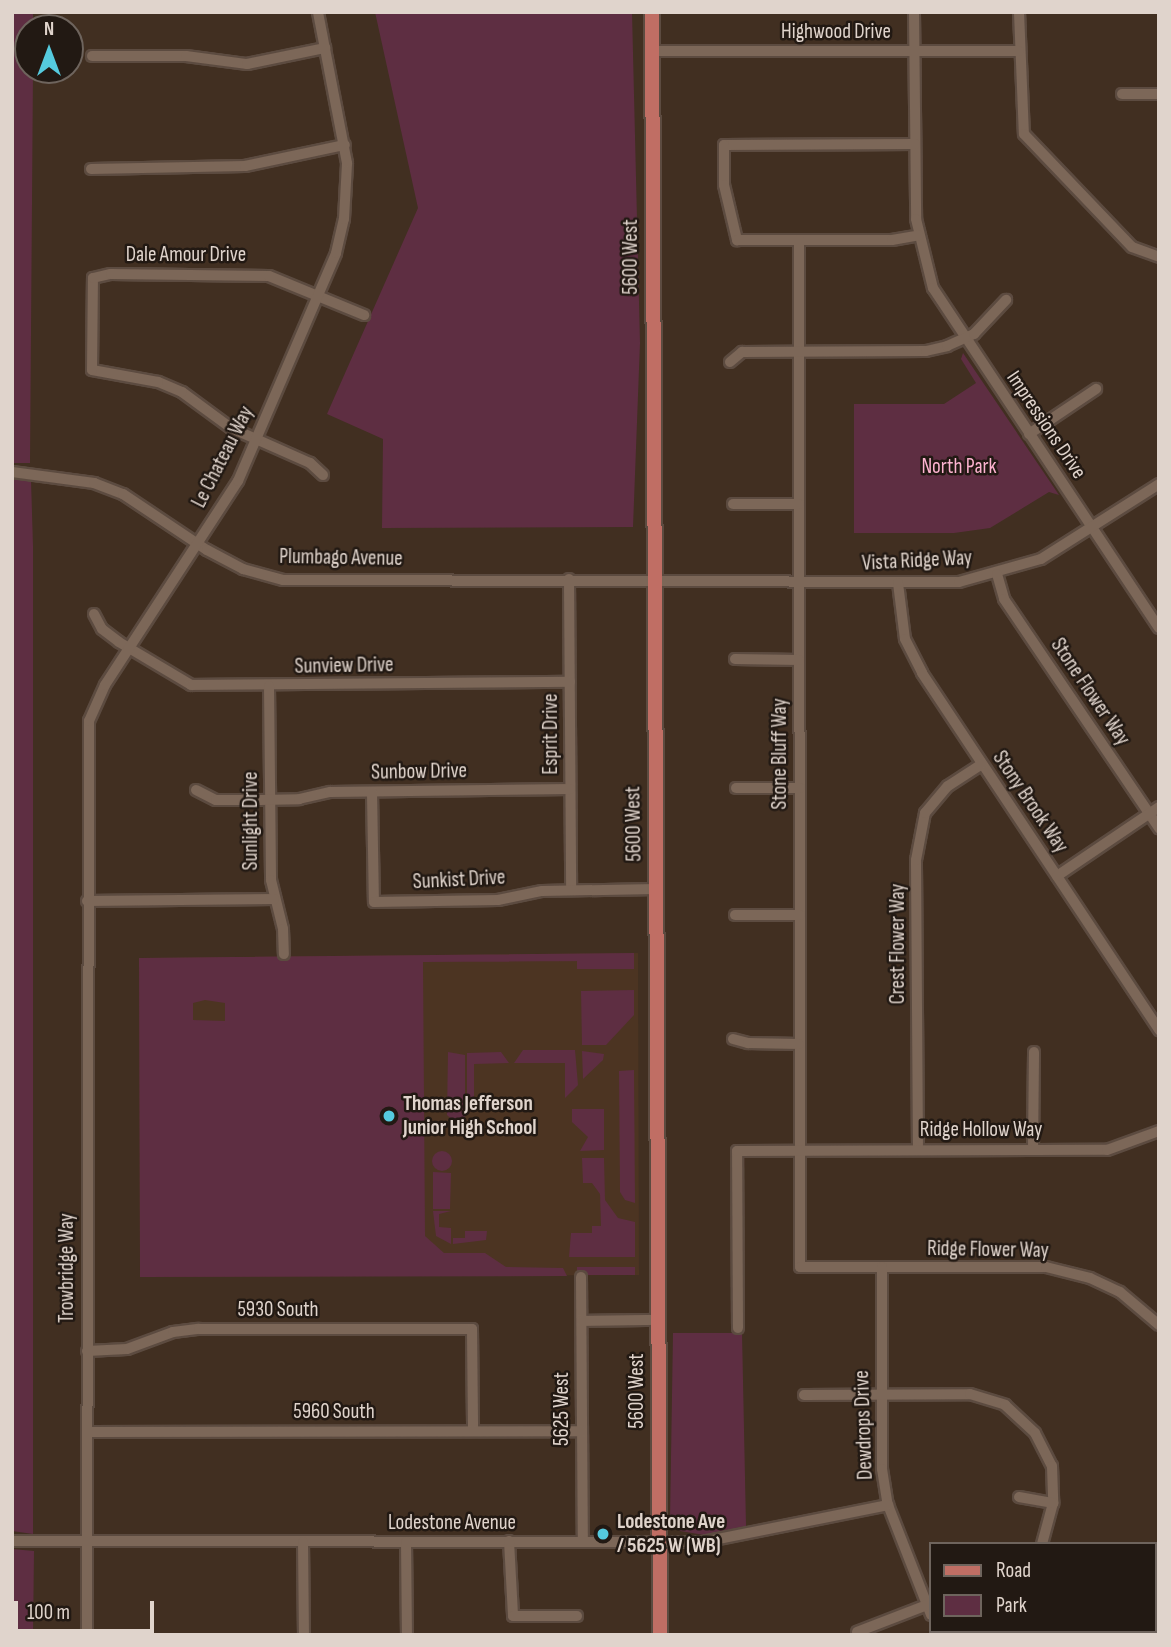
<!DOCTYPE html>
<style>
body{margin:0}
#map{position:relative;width:1171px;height:1647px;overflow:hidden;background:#412f21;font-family:"Sofia Sans Condensed",sans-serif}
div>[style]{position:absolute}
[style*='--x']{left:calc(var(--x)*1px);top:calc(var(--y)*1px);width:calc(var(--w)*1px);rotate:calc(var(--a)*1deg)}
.built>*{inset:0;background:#4c3422}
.green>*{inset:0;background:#5e2e42}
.round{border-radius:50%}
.roads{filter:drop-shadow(2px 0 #5c4b40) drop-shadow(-2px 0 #5c4b40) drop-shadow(0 2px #5c4b40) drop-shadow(0 -2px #5c4b40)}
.minor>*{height:10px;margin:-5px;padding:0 5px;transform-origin:5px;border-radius:5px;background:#7c6758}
.major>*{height:14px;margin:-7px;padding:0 7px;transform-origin:7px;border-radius:7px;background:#c06e64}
.dots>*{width:19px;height:19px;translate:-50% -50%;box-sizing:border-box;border:4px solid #221913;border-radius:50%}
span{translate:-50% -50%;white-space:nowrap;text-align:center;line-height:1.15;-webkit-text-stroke:5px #221913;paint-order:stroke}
.street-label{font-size:21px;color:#e0d4cc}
.park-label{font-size:21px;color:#fdb3d0}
.poi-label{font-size:21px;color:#e0d4cc;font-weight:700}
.left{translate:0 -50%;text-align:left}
.frame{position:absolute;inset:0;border:14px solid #e0d4cc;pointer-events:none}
.legend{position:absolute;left:929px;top:1542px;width:228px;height:91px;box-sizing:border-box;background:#221913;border:2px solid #6e645d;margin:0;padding:9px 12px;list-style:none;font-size:21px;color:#e0d4cc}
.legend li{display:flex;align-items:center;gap:14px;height:35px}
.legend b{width:35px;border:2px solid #6e645d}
.north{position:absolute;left:14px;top:14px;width:70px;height:70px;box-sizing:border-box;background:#221913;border:2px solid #6e645d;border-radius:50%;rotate:0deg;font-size:19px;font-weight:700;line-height:28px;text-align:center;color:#e0d4cc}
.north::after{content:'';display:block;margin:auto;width:24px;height:32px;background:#55cade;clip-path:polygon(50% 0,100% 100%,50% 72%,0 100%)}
.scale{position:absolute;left:14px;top:1601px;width:140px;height:32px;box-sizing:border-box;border:4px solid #e0d4cc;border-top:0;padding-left:9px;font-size:21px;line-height:24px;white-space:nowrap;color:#e0d4cc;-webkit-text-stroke:5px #221913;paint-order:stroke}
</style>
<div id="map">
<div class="built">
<i style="clip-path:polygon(638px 953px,639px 1275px,140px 1277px,139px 958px)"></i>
</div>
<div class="green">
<i style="clip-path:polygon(12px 12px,33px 12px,33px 28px,28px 28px,28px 70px,33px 70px,30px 463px,12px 463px)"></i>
<i style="clip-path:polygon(375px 12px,632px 12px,640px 343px,633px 527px,382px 528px,383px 439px,327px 414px,418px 208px)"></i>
<i style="clip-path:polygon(963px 353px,1059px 495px,1049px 492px,990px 528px,954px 533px,854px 533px,854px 404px,944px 404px,976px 383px,961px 359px)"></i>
<i style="clip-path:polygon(12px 480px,31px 480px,33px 546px,33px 1534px,12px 1531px)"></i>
<i style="clip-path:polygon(evenodd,634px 953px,634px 969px,577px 969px,577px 961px,423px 962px,425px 1236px,444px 1253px,485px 1253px,506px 1267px,563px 1268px,567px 1276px,140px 1277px,139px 958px,634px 953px,205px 1000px,225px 1003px,225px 1021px,193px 1020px,193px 1003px,205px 1000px)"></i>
<i style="clip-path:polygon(634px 990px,634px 1015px,606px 1045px,582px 1045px,581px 991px)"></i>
<i style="clip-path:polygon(523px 1050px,575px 1050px,578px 1085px,565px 1098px,565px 1063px,514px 1063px)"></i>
<i style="clip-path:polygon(582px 1051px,604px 1054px,603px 1060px,583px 1079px)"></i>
<i style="clip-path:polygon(448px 1052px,465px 1055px,465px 1132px,447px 1115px)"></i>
<i style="clip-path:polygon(501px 1052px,509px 1063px,474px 1064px,474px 1108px,467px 1115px,467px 1053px)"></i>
<i style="clip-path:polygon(634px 1070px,635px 1203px,625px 1200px,620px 1192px,619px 1071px)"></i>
<i style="clip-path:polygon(572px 1109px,604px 1109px,604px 1150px,580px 1151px,588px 1137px,572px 1122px)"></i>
<i class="round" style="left:432px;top:1151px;width:20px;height:20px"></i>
<i style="clip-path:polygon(582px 1158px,604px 1158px,605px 1200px,618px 1218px,635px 1222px,635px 1257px,569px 1257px,571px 1233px,592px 1233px,592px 1226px,601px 1226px,600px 1194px,592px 1183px,583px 1183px)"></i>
<i style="clip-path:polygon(433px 1172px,451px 1173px,450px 1209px,433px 1209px)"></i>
<i style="clip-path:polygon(433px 1211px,451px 1211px,439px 1214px,439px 1227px,451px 1228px,451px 1244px,436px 1236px)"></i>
<i style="clip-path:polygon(465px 1231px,487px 1231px,486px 1240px,453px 1244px,453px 1238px,465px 1238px)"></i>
<i style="clip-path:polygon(577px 1267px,635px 1267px,635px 1275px,577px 1275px)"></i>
<i style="clip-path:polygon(673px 1333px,742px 1333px,746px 1526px,704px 1535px,680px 1531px,670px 1520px)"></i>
<i style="clip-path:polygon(12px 1549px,34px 1551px,33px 1635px,12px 1635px)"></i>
</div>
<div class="roads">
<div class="minor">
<i style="--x:914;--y:12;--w:207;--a:89.4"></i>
<i style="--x:916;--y:219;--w:71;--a:76.2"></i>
<i style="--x:933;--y:288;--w:408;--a:56.4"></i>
<i style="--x:1019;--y:12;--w:122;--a:87.7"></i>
<i style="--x:1024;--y:134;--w:156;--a:46.3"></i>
<i style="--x:1132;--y:247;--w:29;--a:20"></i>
<i style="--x:652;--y:51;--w:367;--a:0"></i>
<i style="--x:92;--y:56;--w:94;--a:0"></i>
<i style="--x:186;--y:56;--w:62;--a:7.5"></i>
<i style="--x:247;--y:64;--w:80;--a:-11.6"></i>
<i style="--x:1122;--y:94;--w:37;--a:0"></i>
<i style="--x:915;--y:144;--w:191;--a:179.7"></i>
<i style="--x:724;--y:145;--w:40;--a:90"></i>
<i style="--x:724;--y:185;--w:57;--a:76.7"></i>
<i style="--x:737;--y:240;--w:155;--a:0"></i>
<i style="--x:892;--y:240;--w:27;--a:-10"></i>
<i style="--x:91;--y:169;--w:154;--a:-1.1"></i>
<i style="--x:245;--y:166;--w:102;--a:-11.9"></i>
<i style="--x:799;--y:240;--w:1027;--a:89.94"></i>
<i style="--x:800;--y:1267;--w:246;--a:0"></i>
<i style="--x:1046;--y:1267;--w:45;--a:14"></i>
<i style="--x:1090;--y:1278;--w:33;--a:25"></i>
<i style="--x:1120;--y:1292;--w:51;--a:40.2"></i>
<i style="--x:730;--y:362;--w:16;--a:-40"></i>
<i style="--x:742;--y:352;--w:184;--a:-0.3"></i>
<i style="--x:926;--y:351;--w:22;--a:-13"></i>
<i style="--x:947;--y:346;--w:30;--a:-24"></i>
<i style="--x:974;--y:334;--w:47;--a:-46.7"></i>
<i style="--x:1029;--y:434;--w:81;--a:-33.9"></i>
<i style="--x:12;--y:472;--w:83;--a:7.6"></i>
<i style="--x:94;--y:483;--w:31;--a:21"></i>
<i style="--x:123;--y:494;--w:101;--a:33.7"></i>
<i style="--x:207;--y:550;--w:41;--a:27.8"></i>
<i style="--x:243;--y:569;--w:41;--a:15.4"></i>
<i style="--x:283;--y:580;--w:676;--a:0.17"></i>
<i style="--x:959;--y:582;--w:85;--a:-15.7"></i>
<i style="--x:1041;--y:559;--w:140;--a:-32.4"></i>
<i style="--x:323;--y:475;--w:18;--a:-137"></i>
<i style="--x:310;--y:463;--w:86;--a:-156.1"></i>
<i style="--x:231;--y:428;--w:61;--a:-143.7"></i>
<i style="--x:182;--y:392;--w:26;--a:-157"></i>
<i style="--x:158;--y:382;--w:67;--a:-169.7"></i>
<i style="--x:92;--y:370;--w:92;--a:-89.4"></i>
<i style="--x:93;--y:278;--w:18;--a:-13"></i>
<i style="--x:111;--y:274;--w:158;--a:0.7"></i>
<i style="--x:269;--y:276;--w:103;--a:22.3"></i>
<i style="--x:733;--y:504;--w:66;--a:0"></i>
<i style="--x:997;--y:574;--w:26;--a:74"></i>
<i style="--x:1004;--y:599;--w:277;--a:55.9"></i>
<i style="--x:569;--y:579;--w:310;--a:89.6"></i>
<i style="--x:898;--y:583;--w:56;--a:82.9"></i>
<i style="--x:905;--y:639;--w:38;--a:63"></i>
<i style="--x:922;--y:673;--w:429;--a:56.4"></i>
<i style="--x:94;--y:614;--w:17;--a:62"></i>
<i style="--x:102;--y:629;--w:21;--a:37"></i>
<i style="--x:119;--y:642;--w:84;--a:30.8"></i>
<i style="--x:191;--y:685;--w:379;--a:-0.5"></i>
<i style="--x:735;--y:659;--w:64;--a:0.9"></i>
<i style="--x:269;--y:686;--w:194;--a:89.4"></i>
<i style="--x:271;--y:880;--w:50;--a:76.2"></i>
<i style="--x:283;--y:929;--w:25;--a:88"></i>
<i style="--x:736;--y:788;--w:64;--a:0"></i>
<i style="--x:196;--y:790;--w:22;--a:27"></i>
<i style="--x:216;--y:800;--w:44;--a:0"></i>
<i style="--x:260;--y:800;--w:39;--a:-1"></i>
<i style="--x:299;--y:799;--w:32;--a:-13"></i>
<i style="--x:330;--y:792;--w:240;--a:-0.7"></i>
<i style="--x:372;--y:792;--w:110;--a:89"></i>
<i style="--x:374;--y:902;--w:124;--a:-0.9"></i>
<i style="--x:498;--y:900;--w:45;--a:-11.6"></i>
<i style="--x:542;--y:891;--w:114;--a:-1"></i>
<i style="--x:1057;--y:876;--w:123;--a:-34.1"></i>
<i style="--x:87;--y:901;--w:187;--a:-0.6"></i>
<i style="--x:735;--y:915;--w:65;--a:0"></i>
<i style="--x:733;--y:1039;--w:16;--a:15"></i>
<i style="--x:748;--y:1043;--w:51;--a:1.1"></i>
<i style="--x:1033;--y:1149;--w:97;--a:-89.4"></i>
<i style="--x:918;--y:1150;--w:290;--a:-90.4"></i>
<i style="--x:916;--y:860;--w:48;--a:-79.2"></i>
<i style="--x:925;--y:813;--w:35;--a:-50"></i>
<i style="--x:948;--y:786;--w:40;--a:-32.9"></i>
<i style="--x:882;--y:1267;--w:202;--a:90"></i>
<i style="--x:882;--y:1469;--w:36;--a:81"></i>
<i style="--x:888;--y:1505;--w:118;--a:68.6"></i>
<i style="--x:581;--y:1277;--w:264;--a:89.6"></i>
<i style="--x:582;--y:1321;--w:76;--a:-0.8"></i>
<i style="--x:738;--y:1328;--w:177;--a:-90.3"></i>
<i style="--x:737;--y:1151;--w:370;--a:-0.2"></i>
<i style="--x:1107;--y:1150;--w:55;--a:-20.1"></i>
<i style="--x:87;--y:1351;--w:40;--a:-2.9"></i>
<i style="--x:127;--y:1349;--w:49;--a:-20.3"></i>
<i style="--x:173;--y:1332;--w:26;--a:-7"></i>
<i style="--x:199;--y:1329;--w:273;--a:0"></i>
<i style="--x:472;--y:1329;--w:102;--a:89.4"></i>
<i style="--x:804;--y:1395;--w:166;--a:-0.3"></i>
<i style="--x:970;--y:1394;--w:37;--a:17"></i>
<i style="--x:1005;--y:1405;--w:41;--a:43"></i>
<i style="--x:1035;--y:1433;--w:37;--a:63"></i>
<i style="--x:1052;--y:1466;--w:37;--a:88"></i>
<i style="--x:1053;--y:1503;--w:42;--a:105"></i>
<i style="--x:87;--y:1432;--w:495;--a:-0.1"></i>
<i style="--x:1019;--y:1497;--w:35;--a:10"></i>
<i style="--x:12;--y:1541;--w:691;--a:0.08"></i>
<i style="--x:703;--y:1542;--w:189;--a:-11.3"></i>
<i style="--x:509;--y:1541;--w:75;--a:86.9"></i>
<i style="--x:513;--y:1616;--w:64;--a:0"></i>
<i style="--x:303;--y:1542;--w:93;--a:89.4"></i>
<i style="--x:406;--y:1542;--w:93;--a:89.4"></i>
<i style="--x:938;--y:1631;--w:4;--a:63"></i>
<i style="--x:1045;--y:1631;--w:4;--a:90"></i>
<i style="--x:857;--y:1632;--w:75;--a:-21.1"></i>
<i style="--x:87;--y:1635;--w:914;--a:-89.87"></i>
<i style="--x:89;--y:721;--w:39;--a:-66"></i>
<i style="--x:105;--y:685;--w:244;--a:-56.9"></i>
<i style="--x:238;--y:481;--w:248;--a:-66.7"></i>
<i style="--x:336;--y:253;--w:35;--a:-77"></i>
<i style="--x:344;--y:219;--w:56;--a:-86.9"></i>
<i style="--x:347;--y:163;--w:154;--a:-100.9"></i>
</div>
<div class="major">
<i style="--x:652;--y:12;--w:1623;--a:89.72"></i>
</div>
</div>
<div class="dots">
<i style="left:389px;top:1116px;background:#55cade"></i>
<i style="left:603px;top:1534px;background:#55cade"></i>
</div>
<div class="street-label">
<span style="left:836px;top:32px">Highwood Drive</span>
<span style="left:186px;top:255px">Dale Amour Drive</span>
<span style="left:631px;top:257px;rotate:-90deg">5600 West</span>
<span style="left:1046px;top:425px;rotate:56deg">Impressions Drive</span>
<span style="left:223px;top:457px;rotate:-63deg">Le Chateau Way</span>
<span style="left:341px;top:558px;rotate:1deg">Plumbago Avenue</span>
<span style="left:917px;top:561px;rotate:-3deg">Vista Ridge Way</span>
<span style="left:344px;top:666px;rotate:-1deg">Sunview Drive</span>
<span style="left:1090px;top:692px;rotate:56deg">Stone Flower Way</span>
<span style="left:551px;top:734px;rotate:-90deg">Esprit Drive</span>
<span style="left:780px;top:754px;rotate:-90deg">Stone Bluff Way</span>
<span style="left:419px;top:772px;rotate:-1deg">Sunbow Drive</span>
<span style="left:1030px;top:802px;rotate:56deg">Stony Brook Way</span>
<span style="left:251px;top:821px;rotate:-90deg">Sunlight Drive</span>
<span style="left:634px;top:824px;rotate:-91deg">5600 West</span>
<span style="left:459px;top:880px;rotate:-3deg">Sunkist Drive</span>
<span style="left:898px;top:944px;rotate:-90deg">Crest Flower Way</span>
<span style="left:981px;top:1130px">Ridge Hollow Way</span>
<span style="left:988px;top:1250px;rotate:1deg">Ridge Flower Way</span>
<span style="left:67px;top:1268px;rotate:-90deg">Trowbridge Way</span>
<span style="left:278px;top:1310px">5930 South</span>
<span style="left:637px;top:1391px;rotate:-90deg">5600 West</span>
<span style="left:562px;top:1409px;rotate:-90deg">5625 West</span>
<span style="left:334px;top:1412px">5960 South</span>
<span style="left:864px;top:1425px;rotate:-92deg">Dewdrops Drive</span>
<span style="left:452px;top:1523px">Lodestone Avenue</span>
</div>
<div class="park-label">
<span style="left:959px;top:467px">North Park</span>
</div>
<div class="poi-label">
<span class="left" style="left:403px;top:1116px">Thomas Jefferson<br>Junior High School</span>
<span class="left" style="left:617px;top:1534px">Lodestone Ave<br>/ 5625 W (WB)</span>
</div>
<div class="frame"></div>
<ul class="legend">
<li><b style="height:9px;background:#c06e64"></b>Road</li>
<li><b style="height:19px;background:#5e2e42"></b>Park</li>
</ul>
<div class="north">N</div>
<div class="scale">100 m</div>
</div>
